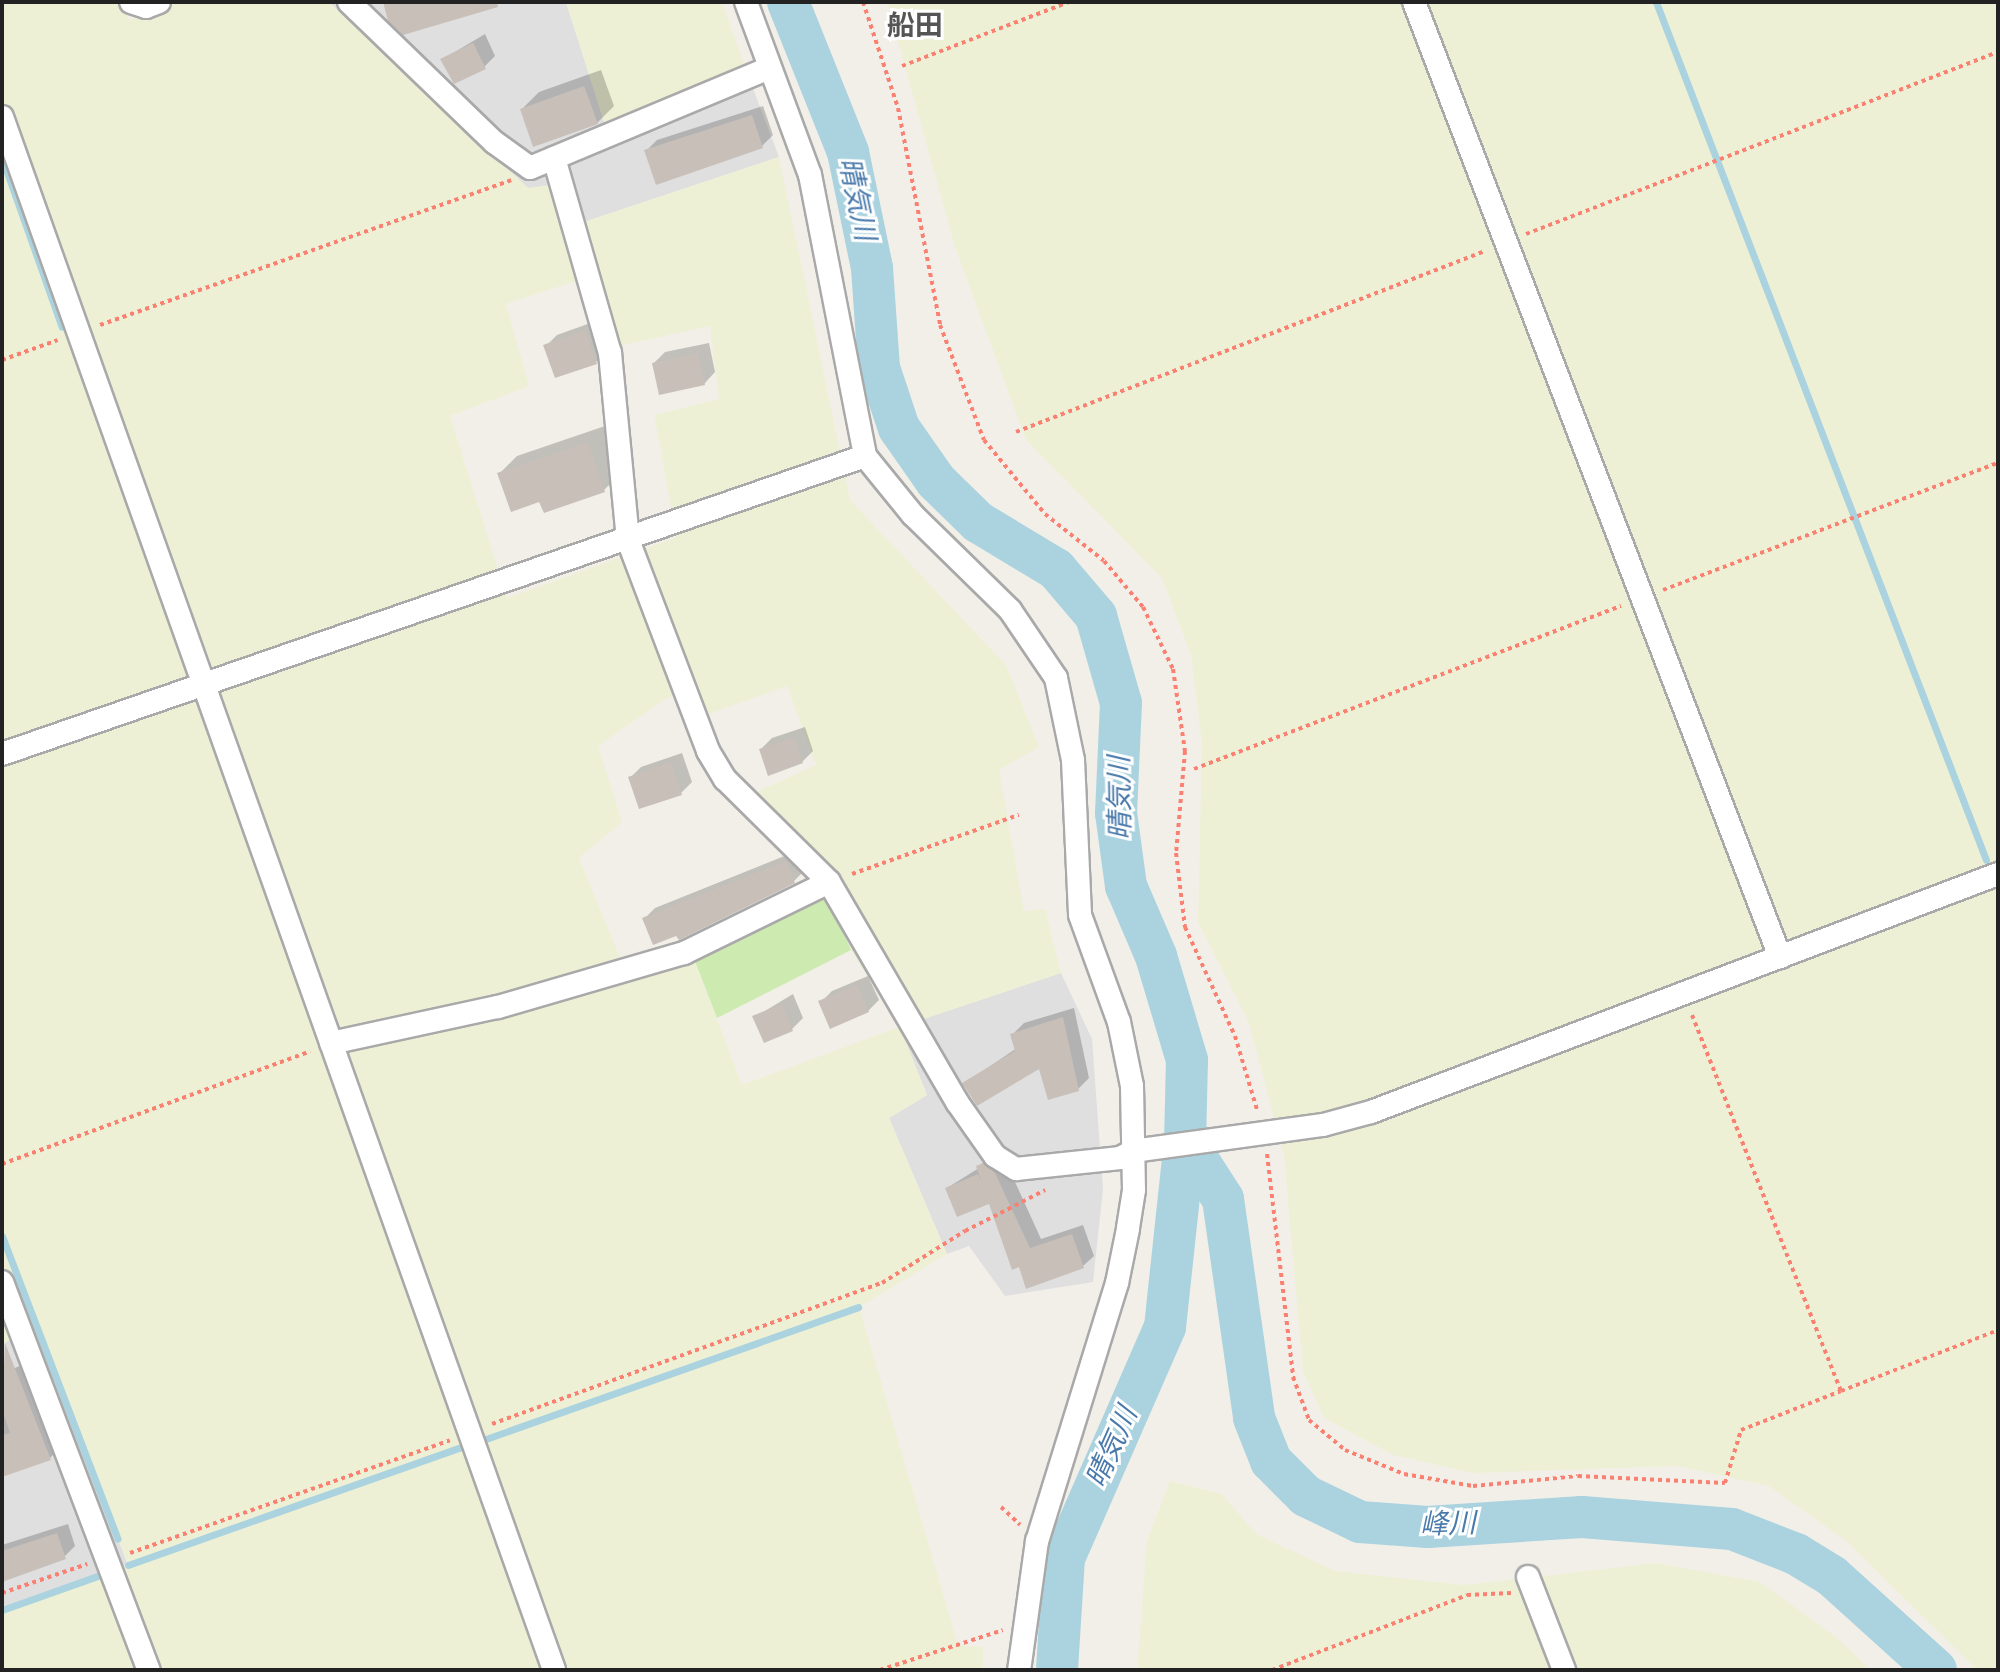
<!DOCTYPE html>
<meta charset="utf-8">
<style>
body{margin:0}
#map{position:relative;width:2000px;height:1672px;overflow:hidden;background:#f2efe9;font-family:"Fira Sans Condensed","Noto Sans JP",sans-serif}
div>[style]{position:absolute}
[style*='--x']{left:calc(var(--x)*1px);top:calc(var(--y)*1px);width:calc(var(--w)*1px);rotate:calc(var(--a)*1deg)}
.residential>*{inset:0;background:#e0dfdf}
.farmland>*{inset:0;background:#eef0d5}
.grass>*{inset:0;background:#cdebb0}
.shadow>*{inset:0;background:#0003}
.stream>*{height:7px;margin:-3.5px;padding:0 3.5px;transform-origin:3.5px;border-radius:3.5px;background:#aad3df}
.river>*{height:42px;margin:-21px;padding:0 21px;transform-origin:21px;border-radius:21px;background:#aad3df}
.building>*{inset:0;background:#c7bfb8}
.path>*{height:4px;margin-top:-2px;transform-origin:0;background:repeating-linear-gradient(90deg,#fa8072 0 4px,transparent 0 8px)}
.roads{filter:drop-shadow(2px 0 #a9a9a9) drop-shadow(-2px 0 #a9a9a9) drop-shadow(0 2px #a9a9a9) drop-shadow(0 -2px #a9a9a9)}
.street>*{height:22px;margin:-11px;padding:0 11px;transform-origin:11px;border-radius:11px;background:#fff}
span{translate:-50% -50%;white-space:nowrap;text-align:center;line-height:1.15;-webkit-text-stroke:6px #fff;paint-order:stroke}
.neighbourhood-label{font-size:28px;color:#555;font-weight:700}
.water-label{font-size:28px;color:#4a7aab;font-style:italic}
.frame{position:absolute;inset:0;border:4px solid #222;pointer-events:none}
</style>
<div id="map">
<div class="residential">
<i style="clip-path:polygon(329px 2px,566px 2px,606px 128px,746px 70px,779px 157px,578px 224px,528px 188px)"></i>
<i style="clip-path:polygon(1061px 973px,1092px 1039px,1103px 1189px,1093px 1282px,1005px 1296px,969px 1246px,947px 1254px,889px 1118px,927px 1095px,899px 1027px)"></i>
<i style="clip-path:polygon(35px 1327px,128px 1565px,2px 1610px,2px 1344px)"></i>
</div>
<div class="farmland">
<i style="clip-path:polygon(evenodd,2px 2px,122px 2px,129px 20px,175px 2px,329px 2px,528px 188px,564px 183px,578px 224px,779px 157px,850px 500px,1006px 665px,1039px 747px,999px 770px,1024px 911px,1045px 909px,1061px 973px,900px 1027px,927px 1095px,889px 1118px,947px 1254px,859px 1307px,958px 1645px,983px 1647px,983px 1670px,2px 1670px,2px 1610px,128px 1564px,35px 1328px,2px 1344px,2px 2px,594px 275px,619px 346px,710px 326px,719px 399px,654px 415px,677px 537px,507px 598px,450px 416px,529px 386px,506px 304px,594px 275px,2px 2px,787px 686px,816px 765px,741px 799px,827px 894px,851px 950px,899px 1027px,742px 1085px,693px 956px,630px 982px,579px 858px,622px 822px,598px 746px,664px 700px,692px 687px,706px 715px,787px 686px)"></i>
<i style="clip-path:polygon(566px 2px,722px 2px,746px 70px,606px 128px)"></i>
<i style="clip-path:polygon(887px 2px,1998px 2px,1998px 1670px,1977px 1670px,1845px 1540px,1769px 1486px,1678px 1466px,1473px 1473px,1393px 1455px,1324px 1418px,1303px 1371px,1284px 1156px,1249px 1023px,1198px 922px,1202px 745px,1191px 655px,1162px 578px,1026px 440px,955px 247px)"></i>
<i style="clip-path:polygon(1170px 1481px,1222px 1494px,1256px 1534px,1335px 1571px,1464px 1585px,1656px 1563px,1760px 1582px,1836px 1637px,1871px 1670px,1137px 1670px,1147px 1541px)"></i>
</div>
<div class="grass">
<i style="clip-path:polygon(827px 894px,851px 950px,717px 1018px,693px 956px)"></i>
</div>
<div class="shadow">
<i style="clip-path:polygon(485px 34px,495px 56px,484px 67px,443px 59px)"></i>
<i style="clip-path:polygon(601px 70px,614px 106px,597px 123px,522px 109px,539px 92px)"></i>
<i style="clip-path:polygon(763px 106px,773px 135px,762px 146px,646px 151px,657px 140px)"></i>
<i style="clip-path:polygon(596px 321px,607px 351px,596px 362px,546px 346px,557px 335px)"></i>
<i style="clip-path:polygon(709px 343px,715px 372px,704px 384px,654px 363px,665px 352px)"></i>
<i style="clip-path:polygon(605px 426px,621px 473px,604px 490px,541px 499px,500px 473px,517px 456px)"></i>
<i style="clip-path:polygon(805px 727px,813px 751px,802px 762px,761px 749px,772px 738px)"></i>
<i style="clip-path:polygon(682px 753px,692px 782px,681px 793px,630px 778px,641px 767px)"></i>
<i style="clip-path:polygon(797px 851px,805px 870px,794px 881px,644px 919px,655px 908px)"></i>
<i style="clip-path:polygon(868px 976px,879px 1000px,868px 1011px,821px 1002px,832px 991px)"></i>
<i style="clip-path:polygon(793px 994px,803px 1018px,792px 1029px,755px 1017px)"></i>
<i style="clip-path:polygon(1074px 1008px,1089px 1078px,1078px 1089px,1040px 1066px,965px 1083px,1017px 1048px,1013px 1034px,1024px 1023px)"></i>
<i style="clip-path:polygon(989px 1155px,1006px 1162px,1041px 1239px,1083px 1225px,1094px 1256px,1083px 1266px,1020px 1265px,990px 1202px,947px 1188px,979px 1168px)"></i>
<i style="clip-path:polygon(26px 1363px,61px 1447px,50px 1458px,4px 1474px,2px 1374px)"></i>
<i style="clip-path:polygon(68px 1524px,75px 1546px,64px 1557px,2px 1579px,2px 1545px)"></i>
</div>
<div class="stream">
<i style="--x:1656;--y:2;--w:919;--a:68.96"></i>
<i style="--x:2;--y:158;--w:179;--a:70.5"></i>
<i style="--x:2;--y:1236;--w:324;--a:69.1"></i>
<i style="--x:483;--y:1440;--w:398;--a:-19.5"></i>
<i style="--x:128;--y:1565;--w:360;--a:-19.5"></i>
<i style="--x:2;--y:1610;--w:107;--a:-19.6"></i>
</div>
<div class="river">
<i style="--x:788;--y:2;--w:162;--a:68.2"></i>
<i style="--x:848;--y:152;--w:118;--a:78.3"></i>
<i style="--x:872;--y:268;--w:100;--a:86"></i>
<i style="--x:879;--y:368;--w:63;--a:71.6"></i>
<i style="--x:899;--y:428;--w:65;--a:55.1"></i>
<i style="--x:936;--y:481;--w:59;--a:44.3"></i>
<i style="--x:978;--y:522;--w:91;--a:31.1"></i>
<i style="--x:1056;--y:569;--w:62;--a:49.6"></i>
<i style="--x:1096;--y:616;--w:91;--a:74"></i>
<i style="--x:1121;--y:703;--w:110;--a:92.6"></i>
<i style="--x:1116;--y:813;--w:74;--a:82.2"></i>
<i style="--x:1126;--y:886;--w:76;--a:66.8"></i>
<i style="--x:1156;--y:956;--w:109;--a:73.4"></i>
<i style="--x:1187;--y:1060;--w:80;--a:91.4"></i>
<i style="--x:1185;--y:1140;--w:188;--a:96.1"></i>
<i style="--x:1165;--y:1327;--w:252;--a:113.6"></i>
<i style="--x:1064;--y:1558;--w:112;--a:93.6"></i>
<i style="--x:1185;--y:1140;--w:70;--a:57.2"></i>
<i style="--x:1223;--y:1199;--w:221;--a:81.9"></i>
<i style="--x:1254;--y:1418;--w:46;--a:68.4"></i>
<i style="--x:1271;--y:1461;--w:49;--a:45"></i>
<i style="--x:1306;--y:1496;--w:60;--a:25.7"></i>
<i style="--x:1360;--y:1522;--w:68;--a:4.2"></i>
<i style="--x:1428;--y:1527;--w:154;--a:-3.7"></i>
<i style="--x:1582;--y:1517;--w:150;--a:4.6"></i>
<i style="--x:1732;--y:1529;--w:69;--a:21.3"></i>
<i style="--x:1796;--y:1554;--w:42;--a:31.4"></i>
<i style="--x:1832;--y:1576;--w:140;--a:42.1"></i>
</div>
<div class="building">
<i style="clip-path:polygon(383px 2px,497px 2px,498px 7px,403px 35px,388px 21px)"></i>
<i style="clip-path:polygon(473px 43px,486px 69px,454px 84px,440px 59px)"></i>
<i style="clip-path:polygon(584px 86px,598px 124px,533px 147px,520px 109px)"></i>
<i style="clip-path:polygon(752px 115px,763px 148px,656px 185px,644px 150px)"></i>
<i style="clip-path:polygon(585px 330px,597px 364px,555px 378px,543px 345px)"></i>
<i style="clip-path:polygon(698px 353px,705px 385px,659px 395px,652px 363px)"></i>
<i style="clip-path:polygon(588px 442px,605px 492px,544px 513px,539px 502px,511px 512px,497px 473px)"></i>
<i style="clip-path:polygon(794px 737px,803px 763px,768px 776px,759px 749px)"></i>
<i style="clip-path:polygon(671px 762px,682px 795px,639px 809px,628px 777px)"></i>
<i style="clip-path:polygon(786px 861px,795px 883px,679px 940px,676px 936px,653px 945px,642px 918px)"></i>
<i style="clip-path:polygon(857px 985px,869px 1012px,830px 1029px,818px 1001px)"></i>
<i style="clip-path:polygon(782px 1004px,793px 1031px,764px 1043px,752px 1016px)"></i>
<i style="clip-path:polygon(1063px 1017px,1079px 1091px,1048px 1100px,1039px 1069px,977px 1106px,962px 1083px,1015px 1051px,1010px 1034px)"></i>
<i style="clip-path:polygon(983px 1163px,995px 1173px,1030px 1248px,1072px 1234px,1084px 1268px,1026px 1289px,1019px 1267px,1012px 1270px,989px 1204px,957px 1217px,945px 1188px,978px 1174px,982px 1183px,976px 1166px)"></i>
<i style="clip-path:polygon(5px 1343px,51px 1460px,2px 1477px,2px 1435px,10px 1433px,2px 1409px)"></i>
<i style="clip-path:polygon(57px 1533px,66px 1559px,2px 1582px,2px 1551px)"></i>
</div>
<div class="path">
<i style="--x:863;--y:2;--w:112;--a:71.7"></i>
<i style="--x:898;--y:108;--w:221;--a:79"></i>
<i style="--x:940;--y:325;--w:123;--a:69.1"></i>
<i style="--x:984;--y:440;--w:96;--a:50.5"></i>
<i style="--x:1045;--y:514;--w:75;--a:38.5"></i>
<i style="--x:1104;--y:561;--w:60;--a:49.7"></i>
<i style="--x:1143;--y:607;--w:69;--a:64.2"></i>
<i style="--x:1173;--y:669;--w:83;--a:81.7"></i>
<i style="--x:1185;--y:751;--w:102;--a:95"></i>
<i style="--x:1176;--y:853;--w:75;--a:83.1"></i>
<i style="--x:1185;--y:927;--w:120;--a:65.4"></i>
<i style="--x:1235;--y:1036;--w:77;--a:73.4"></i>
<i style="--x:902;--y:66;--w:179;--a:-21"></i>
<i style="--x:1526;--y:234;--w:506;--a:-21.09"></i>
<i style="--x:100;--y:325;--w:436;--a:-19.4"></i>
<i style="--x:2;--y:360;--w:59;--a:-19.7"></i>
<i style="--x:1016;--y:432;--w:503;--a:-21.1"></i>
<i style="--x:1663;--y:590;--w:358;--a:-20.8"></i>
<i style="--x:1194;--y:769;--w:457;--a:-20.9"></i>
<i style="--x:852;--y:874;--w:177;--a:-19.5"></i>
<i style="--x:1692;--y:1015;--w:404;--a:68.4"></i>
<i style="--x:1841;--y:1391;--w:168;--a:-21.2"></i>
<i style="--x:1267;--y:1154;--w:225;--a:83.3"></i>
<i style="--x:1293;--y:1377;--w:46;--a:69.6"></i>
<i style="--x:1309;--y:1420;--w:47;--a:39.8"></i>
<i style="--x:1345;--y:1450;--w:64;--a:22.1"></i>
<i style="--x:1404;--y:1474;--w:70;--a:9.9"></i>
<i style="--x:1473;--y:1486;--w:105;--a:-5.4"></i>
<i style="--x:1578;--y:1476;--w:147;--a:2.7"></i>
<i style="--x:1725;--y:1483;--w:55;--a:-73.2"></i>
<i style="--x:1741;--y:1430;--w:107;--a:-21.3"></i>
<i style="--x:2;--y:1164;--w:328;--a:-20.1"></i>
<i style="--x:492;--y:1424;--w:415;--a:-19.9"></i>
<i style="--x:882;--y:1283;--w:98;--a:-32.1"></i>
<i style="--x:965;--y:1231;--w:90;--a:-27.1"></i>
<i style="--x:1001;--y:1507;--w:26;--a:43"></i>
<i style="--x:130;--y:1553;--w:339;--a:-19.4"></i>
<i style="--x:2;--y:1593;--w:90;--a:-18.8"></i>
<i style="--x:880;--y:1670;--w:129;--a:-18"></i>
<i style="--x:1272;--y:1670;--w:209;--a:-21"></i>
<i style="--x:1467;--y:1595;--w:44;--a:-2.6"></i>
</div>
<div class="roads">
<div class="street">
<i style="--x:131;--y:2;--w:16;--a:18"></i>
<i style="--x:146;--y:7;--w:14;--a:-21"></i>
<i style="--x:349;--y:2;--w:202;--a:44"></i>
<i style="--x:494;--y:142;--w:44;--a:35.8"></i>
<i style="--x:530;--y:168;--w:259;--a:-22.7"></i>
<i style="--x:746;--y:2;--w:184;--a:69.7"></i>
<i style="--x:810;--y:175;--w:286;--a:78.9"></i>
<i style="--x:865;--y:456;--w:76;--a:50.9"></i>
<i style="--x:913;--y:515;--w:136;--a:44.4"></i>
<i style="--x:1010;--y:610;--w:82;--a:55.9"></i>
<i style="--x:1056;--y:678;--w:84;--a:78.3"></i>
<i style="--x:1073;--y:760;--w:155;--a:87.4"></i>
<i style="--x:1080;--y:915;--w:114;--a:70"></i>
<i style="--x:1119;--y:1022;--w:65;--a:78.5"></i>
<i style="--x:1132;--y:1086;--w:104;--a:88.9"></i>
<i style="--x:1134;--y:1190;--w:39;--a:99"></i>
<i style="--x:1128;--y:1229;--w:55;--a:101.5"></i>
<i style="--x:1117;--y:1283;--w:270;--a:107.2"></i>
<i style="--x:1037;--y:1541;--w:130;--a:97.9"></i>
<i style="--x:1414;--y:2;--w:1023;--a:69.03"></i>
<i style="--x:2;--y:117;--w:1648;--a:70.43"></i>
<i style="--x:554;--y:158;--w:203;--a:74"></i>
<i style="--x:610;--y:353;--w:188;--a:84.5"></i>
<i style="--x:628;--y:540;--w:226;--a:69.2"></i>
<i style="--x:708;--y:751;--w:33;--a:59"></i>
<i style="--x:725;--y:779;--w:146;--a:44.7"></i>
<i style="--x:829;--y:882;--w:255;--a:59.8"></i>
<i style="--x:957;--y:1102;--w:66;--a:54.9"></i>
<i style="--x:995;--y:1156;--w:25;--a:32"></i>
<i style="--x:1016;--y:1169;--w:105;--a:-6"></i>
<i style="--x:1120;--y:1158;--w:15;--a:-28"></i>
<i style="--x:1133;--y:1151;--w:192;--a:-7.8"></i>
<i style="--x:1323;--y:1125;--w:50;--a:-15.2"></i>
<i style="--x:1371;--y:1112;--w:671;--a:-20.79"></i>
<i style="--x:2;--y:754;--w:913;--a:-19.05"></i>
<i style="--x:331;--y:1043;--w:171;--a:-12.2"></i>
<i style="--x:498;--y:1007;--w:194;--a:-16.2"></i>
<i style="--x:684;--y:953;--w:161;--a:-26.1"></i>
<i style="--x:2;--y:1282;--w:415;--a:69.3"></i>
<i style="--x:1528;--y:1577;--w:100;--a:68.8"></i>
</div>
</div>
<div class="neighbourhood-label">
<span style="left:915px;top:26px">船田</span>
</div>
<div class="water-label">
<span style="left:857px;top:199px;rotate:78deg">晴気川</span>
<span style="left:1120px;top:798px;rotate:-91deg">晴気川</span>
<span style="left:1112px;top:1447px;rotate:-66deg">晴気川</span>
<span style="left:1448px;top:1524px;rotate:-2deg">峰川</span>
</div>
<div class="frame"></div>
</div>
